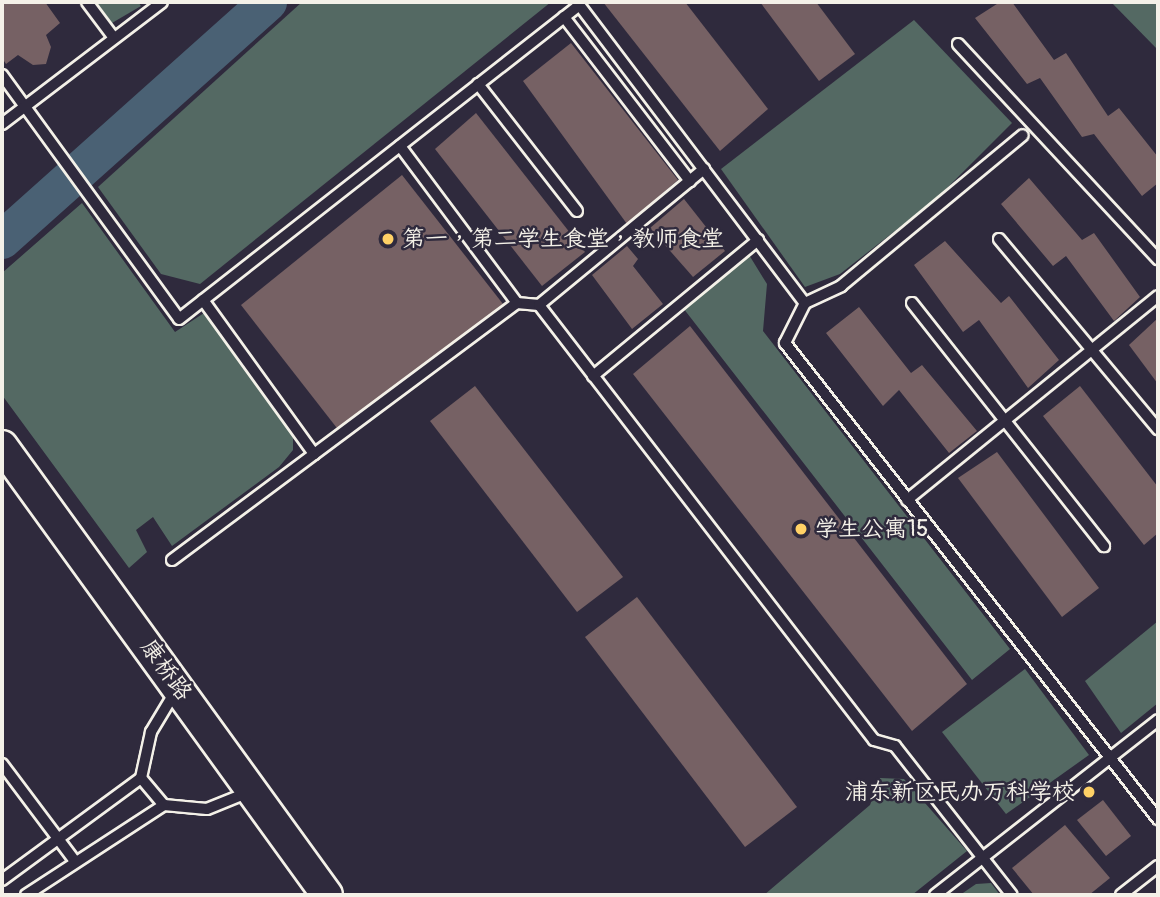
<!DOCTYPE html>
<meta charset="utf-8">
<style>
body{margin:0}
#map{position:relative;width:1160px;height:897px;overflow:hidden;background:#2f2a3d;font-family:Pangolin,"LXGW WenKai TC",sans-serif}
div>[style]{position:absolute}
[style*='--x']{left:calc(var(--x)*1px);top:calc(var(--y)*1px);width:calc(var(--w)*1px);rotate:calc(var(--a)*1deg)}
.green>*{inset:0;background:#546963}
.river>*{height:38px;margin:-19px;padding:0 19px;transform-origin:19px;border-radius:19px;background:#4a6174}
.building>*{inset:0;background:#766164}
.roads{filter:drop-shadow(2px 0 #f4f1e8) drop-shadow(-2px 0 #f4f1e8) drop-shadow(0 2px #f4f1e8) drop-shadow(0 -2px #f4f1e8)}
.service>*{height:10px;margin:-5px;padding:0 5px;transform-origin:5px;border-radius:5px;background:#2f2a3d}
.secondary>*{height:30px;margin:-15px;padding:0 15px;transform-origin:15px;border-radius:15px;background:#2f2a3d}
.dots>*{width:19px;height:19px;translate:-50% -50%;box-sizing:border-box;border:4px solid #2f2a3d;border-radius:50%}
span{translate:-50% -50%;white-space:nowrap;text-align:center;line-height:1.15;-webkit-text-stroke:5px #2f2a3d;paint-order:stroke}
.poi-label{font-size:23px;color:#f4f1e8}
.left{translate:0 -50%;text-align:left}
.right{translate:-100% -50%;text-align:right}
.street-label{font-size:23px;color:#f4f1e8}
.frame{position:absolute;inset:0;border:4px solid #f4f1e8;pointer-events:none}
</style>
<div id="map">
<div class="green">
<i style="clip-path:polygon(96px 2px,138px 2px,141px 6px,112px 23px)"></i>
<i style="clip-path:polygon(302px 2px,551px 2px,200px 284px,161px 274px,98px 187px)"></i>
<i style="clip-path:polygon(1111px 2px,1158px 2px,1158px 50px)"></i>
<i style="clip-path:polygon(914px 20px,1012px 123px,937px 198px,840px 274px,805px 287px,721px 169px)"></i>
<i style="clip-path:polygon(82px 203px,175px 332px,204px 313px,293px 436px,293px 450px,279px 467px,172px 546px,153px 517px,136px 530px,147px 552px,129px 568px,2px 395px,2px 273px)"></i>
<i style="clip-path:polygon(746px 250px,767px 284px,763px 331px,1010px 649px,972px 680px,680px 304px)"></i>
<i style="clip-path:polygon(1158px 621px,1158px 703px,1121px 733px,1085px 681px)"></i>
<i style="clip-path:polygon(1025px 669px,1089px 755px,1006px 814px,942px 732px)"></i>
<i style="clip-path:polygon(880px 778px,904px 779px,967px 851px,912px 895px,764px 895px,870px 805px)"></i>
<i style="clip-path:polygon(991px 883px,1000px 895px,960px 895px,976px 884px)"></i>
</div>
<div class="river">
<i style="--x:2;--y:240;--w:357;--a:-41.8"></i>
</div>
<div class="building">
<i style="clip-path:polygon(2px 2px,45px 2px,60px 23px,46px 35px,51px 47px,46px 64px,33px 65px,18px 55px,6px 64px,2px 58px)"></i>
<i style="clip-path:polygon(603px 2px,685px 2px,768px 109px,720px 151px)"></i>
<i style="clip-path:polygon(760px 2px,816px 2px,855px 54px,819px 81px)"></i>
<i style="clip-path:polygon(1000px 2px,1012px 2px,1054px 60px,1066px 53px,1108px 116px,1119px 108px,1158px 157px,1158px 183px,1142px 196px,1094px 134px,1082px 137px,1040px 78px,1027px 84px,975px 18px)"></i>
<i style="clip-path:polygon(571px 43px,678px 180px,627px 224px,523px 81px)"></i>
<i style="clip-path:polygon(476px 113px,585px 252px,542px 286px,435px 149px)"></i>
<i style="clip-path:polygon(402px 175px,503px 304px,340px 432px,241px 305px)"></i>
<i style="clip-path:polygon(1029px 178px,1082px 240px,1094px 233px,1140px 297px,1114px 321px,1066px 256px,1053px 266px,1001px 204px)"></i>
<i style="clip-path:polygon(684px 199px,725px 251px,693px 277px,650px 228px)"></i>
<i style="clip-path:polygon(945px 241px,1001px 303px,1009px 296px,1059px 360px,1028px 388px,979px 320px,963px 332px,914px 265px)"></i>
<i style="clip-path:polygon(627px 246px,638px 259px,633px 266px,663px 304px,632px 329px,592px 275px)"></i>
<i style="clip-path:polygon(859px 307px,911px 373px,922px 365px,977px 431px,949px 453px,899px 390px,883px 406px,826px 333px)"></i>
<i style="clip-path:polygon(1158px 318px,1158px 384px,1129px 345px)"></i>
<i style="clip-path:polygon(690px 326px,967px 684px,912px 731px,633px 374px)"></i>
<i style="clip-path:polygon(475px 386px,623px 577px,577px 612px,430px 421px)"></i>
<i style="clip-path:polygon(1080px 386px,1158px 487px,1158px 533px,1144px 545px,1043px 416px)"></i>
<i style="clip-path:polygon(997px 452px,1099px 588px,1062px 617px,958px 478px)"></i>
<i style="clip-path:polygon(637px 597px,797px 807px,745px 847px,585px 637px)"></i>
<i style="clip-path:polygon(1103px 800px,1131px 836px,1106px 856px,1077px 820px)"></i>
<i style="clip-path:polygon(1065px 825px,1110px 878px,1089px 895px,1034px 895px,1012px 868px)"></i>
</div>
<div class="roads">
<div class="service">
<i style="--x:87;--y:2;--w:45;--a:53.1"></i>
<i style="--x:577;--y:2;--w:378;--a:52.9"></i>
<i style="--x:805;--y:303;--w:45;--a:116.6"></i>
<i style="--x:785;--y:343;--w:605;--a:51.92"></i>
<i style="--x:564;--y:17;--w:207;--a:52.5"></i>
<i style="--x:958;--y:44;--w:294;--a:47.1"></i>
<i style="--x:2;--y:75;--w:301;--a:54"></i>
<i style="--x:179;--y:319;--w:506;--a:-38.09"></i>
<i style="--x:478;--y:84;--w:161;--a:52.1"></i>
<i style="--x:2;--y:124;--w:201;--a:-37.3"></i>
<i style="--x:400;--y:146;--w:196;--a:53.3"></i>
<i style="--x:517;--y:303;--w:22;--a:5"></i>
<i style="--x:539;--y:305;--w:549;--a:52.4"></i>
<i style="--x:874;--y:740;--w:22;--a:16"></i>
<i style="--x:895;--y:746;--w:189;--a:51.9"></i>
<i style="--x:999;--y:239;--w:248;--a:50.1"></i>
<i style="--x:203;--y:300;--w:190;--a:54.2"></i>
<i style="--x:805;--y:303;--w:40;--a:-25"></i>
<i style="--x:841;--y:286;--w:236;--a:-39.7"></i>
<i style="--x:912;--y:303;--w:310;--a:51.7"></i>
<i style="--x:539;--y:305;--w:214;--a:-39.5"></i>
<i style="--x:593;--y:376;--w:214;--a:-39.5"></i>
<i style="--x:907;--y:500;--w:323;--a:-39.1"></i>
<i style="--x:172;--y:560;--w:430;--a:-36.7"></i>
<i style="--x:175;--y:692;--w:47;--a:121"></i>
<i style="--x:151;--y:732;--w:47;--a:102.3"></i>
<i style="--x:141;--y:778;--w:35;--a:50"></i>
<i style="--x:164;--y:805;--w:43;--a:5.3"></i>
<i style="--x:207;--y:809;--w:45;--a:-22"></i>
<i style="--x:2;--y:764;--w:120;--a:53.1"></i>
<i style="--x:2;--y:880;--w:172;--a:-36.3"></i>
<i style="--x:26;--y:895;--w:165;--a:-33.1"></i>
<i style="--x:935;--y:895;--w:283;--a:-38.1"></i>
<i style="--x:1121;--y:895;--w:47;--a:-38.1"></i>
</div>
<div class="secondary">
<i style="--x:2;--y:446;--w:554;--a:54.1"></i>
</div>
</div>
<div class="dots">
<i style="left:388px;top:239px;background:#ffd166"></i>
<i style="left:801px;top:529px;background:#ffd166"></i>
<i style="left:1089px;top:792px;background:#ffd166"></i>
</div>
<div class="poi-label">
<span class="left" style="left:402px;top:239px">第一，第二学生食堂，教师食堂</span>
<span class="left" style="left:815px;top:529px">学生公寓15</span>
<span class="right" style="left:1075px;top:792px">浦东新区民办万科学校</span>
</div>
<div class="street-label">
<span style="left:166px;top:670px;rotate:54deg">康桥路</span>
</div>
<div class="frame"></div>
</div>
